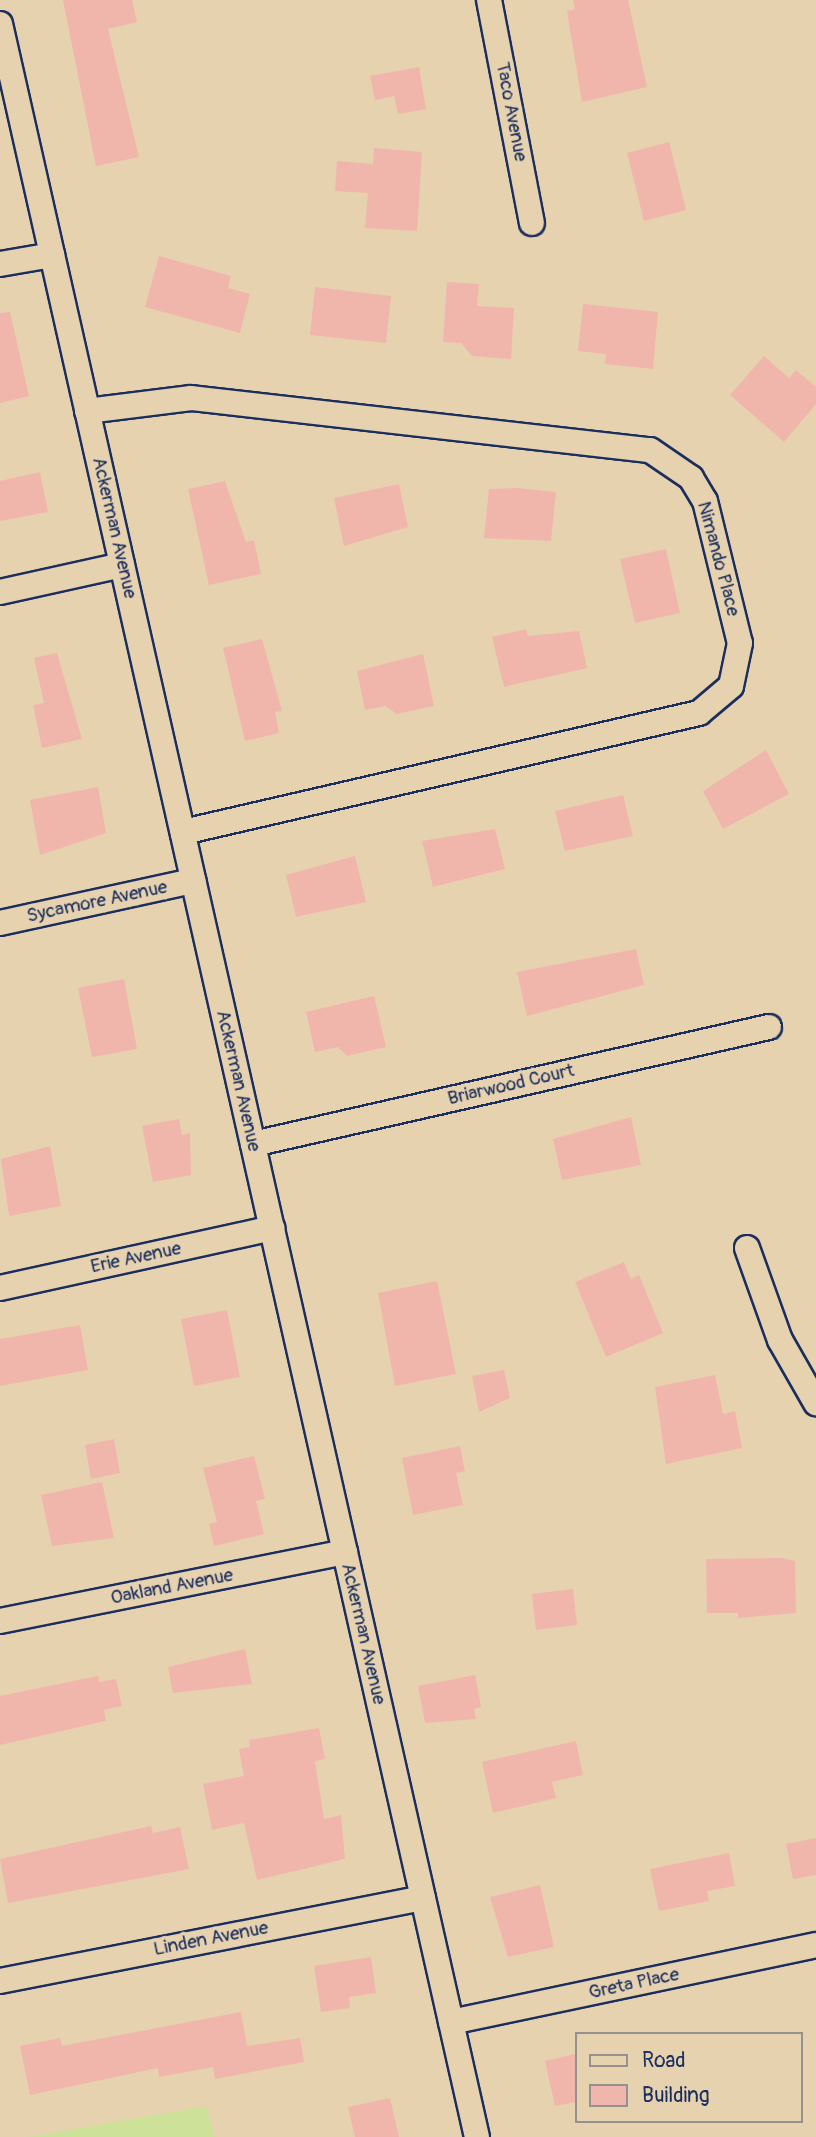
<!DOCTYPE html>
<style>
body{margin:0}
#map{position:relative;width:816px;height:2137px;overflow:hidden;background:#e7d2b0;font-family:Pangolin,sans-serif}
div>[style]{position:absolute}
[style*='--x']{left:calc(var(--x)*1px);top:calc(var(--y)*1px);width:calc(var(--w)*1px);rotate:calc(var(--a)*1deg)}
.green>*{inset:0;background:#cde298}
.building>*{inset:0;background:#f0b6ab}
.roads{filter:drop-shadow(2px 0 #1b2f5e) drop-shadow(-2px 0 #1b2f5e) drop-shadow(0 2px #1b2f5e) drop-shadow(0 -2px #1b2f5e)}
.street>*{height:24px;margin:-12px;padding:0 12px;transform-origin:12px;border-radius:12px;background:#e7d2b0}
span{translate:-50% -50%;white-space:nowrap;text-align:center;line-height:1.15;-webkit-text-stroke:7px #e7d2b0;paint-order:stroke}
.street-label{font-size:19px;color:#1b2f5e}
.legend{position:absolute;left:575px;top:2032px;width:228px;height:91px;box-sizing:border-box;background:#e7d2b0;border:2px solid #95918f;margin:0;padding:9px 12px;list-style:none;font-size:21px;color:#1b2f5e}
.legend li{display:flex;align-items:center;gap:14px;height:35px}
.legend b{width:35px;border:2px solid #95918f}
</style>
<div id="map">
<div class="green">
<i style="clip-path:polygon(206px 2106px,215px 2137px,28px 2137px)"></i>
</div>
<div class="building">
<i style="clip-path:polygon(63px 0,132px 0,137px 22px,108px 29px,139px 157px,96px 166px)"></i>
<i style="clip-path:polygon(573px 0,628px 0,647px 87px,582px 102px,567px 11px,575px 9px)"></i>
<i style="clip-path:polygon(419px 67px,426px 109px,398px 114px,394px 96px,375px 100px,370px 76px)"></i>
<i style="clip-path:polygon(669px 142px,686px 210px,644px 221px,627px 153px)"></i>
<i style="clip-path:polygon(374px 148px,422px 152px,417px 231px,365px 228px,368px 193px,335px 191px,337px 161px,373px 164px)"></i>
<i style="clip-path:polygon(159px 256px,231px 276px,228px 288px,250px 294px,240px 333px,145px 307px)"></i>
<i style="clip-path:polygon(447px 282px,479px 284px,477px 306px,514px 308px,511px 359px,472px 356px,461px 343px,443px 342px)"></i>
<i style="clip-path:polygon(315px 287px,391px 296px,386px 343px,310px 335px)"></i>
<i style="clip-path:polygon(583px 304px,658px 312px,653px 369px,605px 364px,606px 354px,578px 351px)"></i>
<i style="clip-path:polygon(10px 312px,29px 396px,0 403px,0 313px)"></i>
<i style="clip-path:polygon(764px 356px,789px 378px,796px 370px,816px 387px,816px 404px,784px 442px,730px 395px)"></i>
<i style="clip-path:polygon(40px 472px,48px 512px,0 521px,0 481px)"></i>
<i style="clip-path:polygon(225px 481px,246px 542px,254px 540px,261px 574px,209px 585px,188px 489px)"></i>
<i style="clip-path:polygon(399px 484px,408px 527px,344px 546px,334px 498px)"></i>
<i style="clip-path:polygon(518px 488px,556px 492px,551px 541px,484px 538px,489px 489px)"></i>
<i style="clip-path:polygon(666px 549px,680px 613px,635px 623px,620px 559px)"></i>
<i style="clip-path:polygon(526px 629px,528px 636px,579px 631px,587px 668px,504px 687px,492px 637px)"></i>
<i style="clip-path:polygon(262px 639px,282px 711px,275px 712px,279px 733px,245px 741px,223px 648px)"></i>
<i style="clip-path:polygon(57px 653px,82px 739px,42px 748px,33px 705px,44px 703px,34px 658px)"></i>
<i style="clip-path:polygon(423px 654px,434px 706px,397px 714px,385px 706px,365px 710px,357px 671px)"></i>
<i style="clip-path:polygon(766px 750px,789px 794px,723px 829px,703px 791px)"></i>
<i style="clip-path:polygon(98px 787px,106px 833px,40px 855px,30px 800px)"></i>
<i style="clip-path:polygon(623px 795px,633px 836px,565px 851px,555px 811px)"></i>
<i style="clip-path:polygon(495px 829px,505px 869px,433px 887px,422px 841px)"></i>
<i style="clip-path:polygon(355px 856px,366px 902px,296px 917px,286px 875px)"></i>
<i style="clip-path:polygon(636px 949px,644px 985px,527px 1016px,517px 972px)"></i>
<i style="clip-path:polygon(124px 979px,137px 1049px,92px 1057px,78px 988px)"></i>
<i style="clip-path:polygon(374px 996px,386px 1047px,347px 1056px,338px 1047px,315px 1052px,306px 1012px)"></i>
<i style="clip-path:polygon(631px 1117px,641px 1165px,562px 1180px,553px 1139px)"></i>
<i style="clip-path:polygon(179px 1119px,182px 1135px,190px 1133px,191px 1175px,153px 1182px,142px 1126px)"></i>
<i style="clip-path:polygon(50px 1146px,61px 1206px,9px 1216px,1px 1159px)"></i>
<i style="clip-path:polygon(624px 1262px,631px 1279px,639px 1275px,663px 1333px,606px 1357px,575px 1282px)"></i>
<i style="clip-path:polygon(437px 1281px,456px 1374px,395px 1386px,378px 1293px)"></i>
<i style="clip-path:polygon(227px 1310px,240px 1377px,194px 1386px,181px 1319px)"></i>
<i style="clip-path:polygon(80px 1325px,88px 1370px,0 1386px,0 1339px)"></i>
<i style="clip-path:polygon(504px 1370px,510px 1398px,479px 1412px,472px 1376px)"></i>
<i style="clip-path:polygon(715px 1375px,723px 1414px,735px 1411px,742px 1448px,666px 1464px,655px 1387px)"></i>
<i style="clip-path:polygon(114px 1439px,120px 1473px,91px 1479px,85px 1445px)"></i>
<i style="clip-path:polygon(460px 1446px,465px 1471px,456px 1473px,463px 1505px,413px 1515px,402px 1458px)"></i>
<i style="clip-path:polygon(254px 1456px,265px 1499px,256px 1501px,264px 1534px,214px 1546px,209px 1524px,217px 1522px,203px 1468px)"></i>
<i style="clip-path:polygon(102px 1482px,114px 1538px,52px 1546px,41px 1495px)"></i>
<i style="clip-path:polygon(782px 1558px,795px 1561px,796px 1613px,738px 1618px,738px 1613px,707px 1613px,706px 1559px)"></i>
<i style="clip-path:polygon(573px 1589px,577px 1625px,536px 1630px,532px 1594px)"></i>
<i style="clip-path:polygon(245px 1649px,252px 1684px,173px 1693px,168px 1667px)"></i>
<i style="clip-path:polygon(475px 1675px,481px 1707px,474px 1709px,476px 1719px,425px 1723px,418px 1686px)"></i>
<i style="clip-path:polygon(98px 1676px,99px 1682px,116px 1679px,122px 1706px,104px 1710px,106px 1721px,0 1745px,0 1696px)"></i>
<i style="clip-path:polygon(319px 1728px,325px 1759px,315px 1761px,324px 1819px,341px 1815px,345px 1859px,257px 1880px,244px 1823px,212px 1830px,203px 1784px,244px 1776px,239px 1749px,250px 1747px,249px 1740px)"></i>
<i style="clip-path:polygon(576px 1741px,583px 1775px,552px 1782px,556px 1798px,493px 1813px,482px 1762px)"></i>
<i style="clip-path:polygon(151px 1826px,153px 1833px,180px 1827px,189px 1869px,8px 1903px,0 1859px)"></i>
<i style="clip-path:polygon(816px 1838px,816px 1875px,793px 1879px,786px 1844px)"></i>
<i style="clip-path:polygon(729px 1853px,735px 1886px,707px 1891px,709px 1901px,659px 1911px,650px 1869px)"></i>
<i style="clip-path:polygon(540px 1885px,554px 1947px,508px 1957px,490px 1897px)"></i>
<i style="clip-path:polygon(371px 1957px,376px 1993px,349px 1997px,350px 2008px,321px 2012px,314px 1966px)"></i>
<i style="clip-path:polygon(241px 2012px,247px 2046px,300px 2038px,304px 2062px,215px 2079px,213px 2067px,159px 2077px,158px 2068px,30px 2095px,20px 2046px,60px 2038px,62px 2046px)"></i>
<i style="clip-path:polygon(576px 2054px,576px 2102px,555px 2106px,545px 2061px)"></i>
<i style="clip-path:polygon(390px 2098px,399px 2137px,355px 2137px,348px 2107px)"></i>
</div>
<div class="roads">
<div class="street">
<i style="--x:489;--y:0;--w:227;--a:79.1"></i>
<i style="--x:0;--y:24;--w:2166;--a:77.28"></i>
<i style="--x:0;--y:264;--w:53;--a:-9.8"></i>
<i style="--x:87;--y:411;--w:105;--a:-7.1"></i>
<i style="--x:191;--y:398;--w:462;--a:6.5"></i>
<i style="--x:650;--y:450;--w:50;--a:34.3"></i>
<i style="--x:691;--y:478;--w:27;--a:59"></i>
<i style="--x:705;--y:501;--w:146;--a:76.2"></i>
<i style="--x:740;--y:643;--w:44;--a:101.8"></i>
<i style="--x:731;--y:686;--w:42;--a:139.8"></i>
<i style="--x:699;--y:713;--w:530;--a:167.01"></i>
<i style="--x:0;--y:592;--w:125;--a:-12.5"></i>
<i style="--x:0;--y:923;--w:198;--a:-12.3"></i>
<i style="--x:253;--y:1144;--w:529;--a:-12.78"></i>
<i style="--x:747;--y:1248;--w:98;--a:70.3"></i>
<i style="--x:780;--y:1340;--w:73;--a:60.3"></i>
<i style="--x:0;--y:1288;--w:279;--a:-12.4"></i>
<i style="--x:0;--y:1621;--w:352;--a:-11.3"></i>
<i style="--x:0;--y:1981;--w:431;--a:-11.1"></i>
<i style="--x:451;--y:2022;--w:373;--a:-11.9"></i>
</div>
</div>
<div class="street-label">
<span style="left:511px;top:112px;rotate:79deg">Taco Avenue</span>
<span style="left:114px;top:528px;rotate:77deg">Ackerman Avenue</span>
<span style="left:718px;top:559px;rotate:75deg">Nimando Place</span>
<span style="left:97px;top:902px;rotate:-12deg">Sycamore Avenue</span>
<span style="left:238px;top:1081px;rotate:77deg">Ackerman Avenue</span>
<span style="left:511px;top:1085px;rotate:-13deg">Briarwood Court</span>
<span style="left:136px;top:1258px;rotate:-12deg">Erie Avenue</span>
<span style="left:172px;top:1587px;rotate:-11deg">Oakland Avenue</span>
<span style="left:363px;top:1634px;rotate:77deg">Ackerman Avenue</span>
<span style="left:211px;top:1939px;rotate:-11deg">Linden Avenue</span>
<span style="left:634px;top:1984px;rotate:-12deg">Greta Place</span>
</div>
<ul class="legend">
<li><b style="height:9px;background:#e7d2b0"></b>Road</li>
<li><b style="height:19px;background:#f0b6ab"></b>Building</li>
</ul>
</div>
